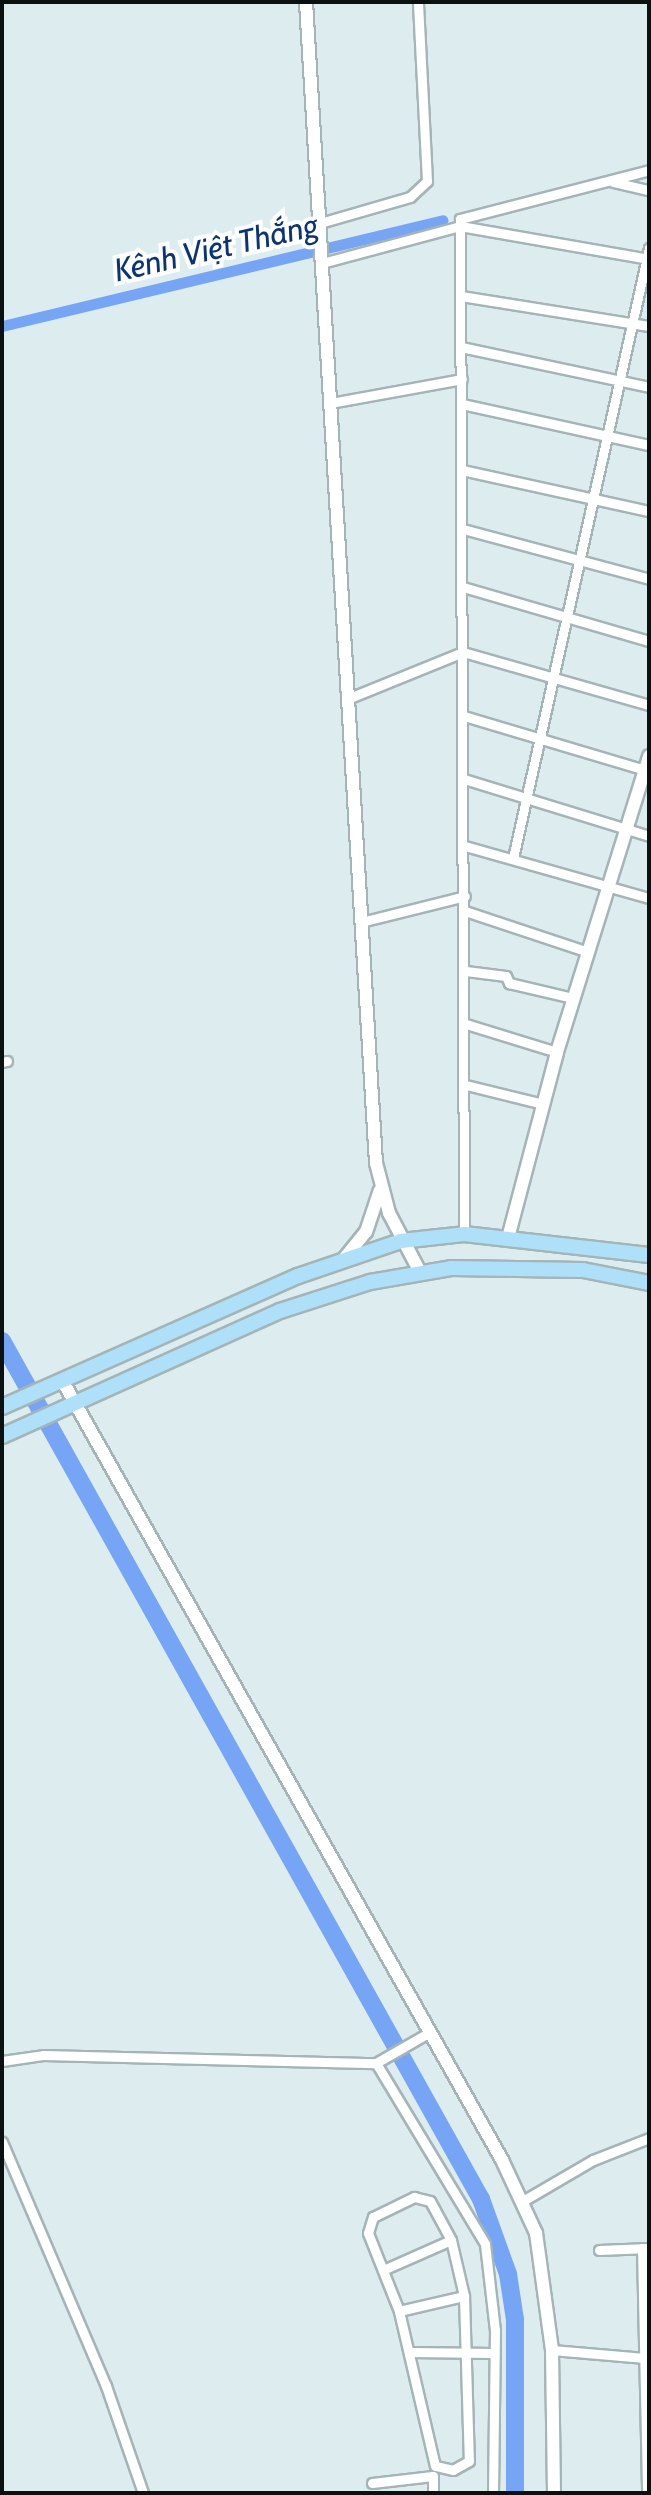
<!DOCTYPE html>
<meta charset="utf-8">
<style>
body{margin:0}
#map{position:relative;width:651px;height:2495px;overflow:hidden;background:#ddedef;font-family:Cabin,sans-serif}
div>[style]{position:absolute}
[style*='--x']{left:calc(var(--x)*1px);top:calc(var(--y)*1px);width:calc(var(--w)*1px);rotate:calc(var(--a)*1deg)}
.canal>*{height:11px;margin:-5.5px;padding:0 5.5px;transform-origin:5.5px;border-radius:5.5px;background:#76a5f5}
.river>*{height:18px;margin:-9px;padding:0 9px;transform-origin:9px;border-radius:9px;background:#76a5f5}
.roads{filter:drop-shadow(2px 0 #a5b4b6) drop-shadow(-2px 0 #a5b4b6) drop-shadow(0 2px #a5b4b6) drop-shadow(0 -2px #a5b4b6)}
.street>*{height:9px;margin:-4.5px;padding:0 4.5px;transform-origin:4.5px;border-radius:4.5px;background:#fff}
.secondary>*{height:12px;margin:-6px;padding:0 6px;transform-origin:6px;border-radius:6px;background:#fff}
.primary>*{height:14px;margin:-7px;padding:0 7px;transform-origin:7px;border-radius:7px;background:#afe0fa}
span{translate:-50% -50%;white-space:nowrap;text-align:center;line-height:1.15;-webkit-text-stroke:8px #fff;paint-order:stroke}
.water-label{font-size:32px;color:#0a3479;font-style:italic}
.frame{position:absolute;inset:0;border:4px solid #0b1011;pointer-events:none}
</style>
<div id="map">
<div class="canal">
<i style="--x:2;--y:326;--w:453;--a:-13.5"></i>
</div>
<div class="river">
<i style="--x:2;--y:1341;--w:983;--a:60.83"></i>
<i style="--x:481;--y:2199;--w:80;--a:70.2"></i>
<i style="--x:508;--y:2274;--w:47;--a:81.3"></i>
<i style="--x:515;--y:2320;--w:173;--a:90"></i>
</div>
<div class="roads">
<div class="street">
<i style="--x:613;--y:182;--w:37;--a:13"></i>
<i style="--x:320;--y:223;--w:94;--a:-16.1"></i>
<i style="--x:410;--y:197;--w:23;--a:-43"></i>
<i style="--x:427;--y:181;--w:179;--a:-92.9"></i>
<i style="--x:322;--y:263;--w:143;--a:-15"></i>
<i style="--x:460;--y:226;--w:192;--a:9.9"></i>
<i style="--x:461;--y:296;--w:190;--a:9.1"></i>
<i style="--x:461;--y:347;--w:192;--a:12"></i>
<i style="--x:330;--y:403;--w:134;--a:-10.3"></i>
<i style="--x:462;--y:404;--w:191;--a:12.4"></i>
<i style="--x:462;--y:470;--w:191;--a:12.4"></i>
<i style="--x:463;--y:529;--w:193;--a:15"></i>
<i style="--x:463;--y:587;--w:194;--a:16.2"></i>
<i style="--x:347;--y:699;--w:125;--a:-22.1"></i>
<i style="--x:463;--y:652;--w:193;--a:15.9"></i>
<i style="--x:464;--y:716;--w:189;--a:16.6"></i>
<i style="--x:464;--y:779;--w:194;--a:17.1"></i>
<i style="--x:465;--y:846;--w:191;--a:15.8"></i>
<i style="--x:513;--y:858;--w:625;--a:-77.43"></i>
<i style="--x:465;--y:911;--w:130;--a:18.4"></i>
<i style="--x:361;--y:922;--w:107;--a:-14"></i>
<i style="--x:466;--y:971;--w:40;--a:7.1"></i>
<i style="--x:506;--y:976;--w:8;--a:67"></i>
<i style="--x:509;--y:983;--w:66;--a:13.2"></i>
<i style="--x:466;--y:1024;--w:95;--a:17.1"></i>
<i style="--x:2;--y:1062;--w:5;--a:-11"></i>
<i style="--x:466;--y:1085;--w:79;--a:13.9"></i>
<i style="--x:464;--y:1234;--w:1015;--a:-90.23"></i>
<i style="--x:460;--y:219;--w:195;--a:-14.5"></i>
<i style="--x:2;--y:2061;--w:41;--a:-8.3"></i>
<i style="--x:43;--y:2055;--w:333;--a:1.4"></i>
<i style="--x:376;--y:2063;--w:62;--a:-29.9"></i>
<i style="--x:376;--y:2063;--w:211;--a:58.9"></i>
<i style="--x:485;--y:2244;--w:87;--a:83.4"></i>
<i style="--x:495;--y:2330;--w:163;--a:90.7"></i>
<i style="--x:2;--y:2142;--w:265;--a:66.9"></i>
<i style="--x:106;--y:2386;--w:113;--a:70.9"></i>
<i style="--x:414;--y:2197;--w:16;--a:14"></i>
<i style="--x:430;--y:2201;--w:44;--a:61.7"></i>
<i style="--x:451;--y:2240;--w:57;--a:76.9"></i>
<i style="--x:464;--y:2296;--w:165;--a:88.3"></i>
<i style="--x:469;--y:2461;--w:18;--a:151"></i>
<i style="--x:453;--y:2470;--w:18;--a:-167"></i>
<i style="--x:435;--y:2466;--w:159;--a:-103.1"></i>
<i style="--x:399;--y:2311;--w:84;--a:-111.7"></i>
<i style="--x:368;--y:2233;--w:17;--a:-73"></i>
<i style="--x:373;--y:2217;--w:46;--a:-26"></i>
<i style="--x:521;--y:2202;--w:83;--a:-30.3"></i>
<i style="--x:593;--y:2160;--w:60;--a:-21.4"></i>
<i style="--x:642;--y:2248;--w:245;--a:88.8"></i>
<i style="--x:599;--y:2250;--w:50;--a:-2.3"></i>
<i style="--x:383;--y:2270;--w:74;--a:-23.8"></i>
<i style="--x:399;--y:2311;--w:67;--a:-13"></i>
<i style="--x:552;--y:2350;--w:93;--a:4.9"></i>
<i style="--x:410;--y:2352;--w:83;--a:0.7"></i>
<i style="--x:372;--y:2483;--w:61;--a:-6.5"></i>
<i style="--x:433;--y:2476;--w:17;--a:90"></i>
</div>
<div class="secondary">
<i style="--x:306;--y:2;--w:1163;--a:86.55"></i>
<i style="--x:376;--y:1163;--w:52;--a:75.4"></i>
<i style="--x:389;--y:1213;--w:67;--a:62.3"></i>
<i style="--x:508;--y:1238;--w:192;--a:-75.2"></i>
<i style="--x:557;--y:1052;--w:310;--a:-72.7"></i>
<i style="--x:343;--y:1260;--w:36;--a:-51"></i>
<i style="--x:366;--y:1232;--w:44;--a:-71.6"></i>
<i style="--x:62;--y:1380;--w:896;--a:60.57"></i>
<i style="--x:502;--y:2160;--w:81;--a:65"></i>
<i style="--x:536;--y:2233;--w:118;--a:82.2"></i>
<i style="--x:552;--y:2350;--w:143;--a:89.2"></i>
</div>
<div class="primary">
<i style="--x:2;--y:1407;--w:324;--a:-23.9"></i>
<i style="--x:298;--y:1276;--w:109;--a:-18.8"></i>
<i style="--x:401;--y:1241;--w:63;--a:-6.3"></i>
<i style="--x:464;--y:1234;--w:186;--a:6.5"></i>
<i style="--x:2;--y:1436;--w:305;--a:-24.2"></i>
<i style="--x:280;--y:1311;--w:95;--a:-17.9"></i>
<i style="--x:370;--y:1282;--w:82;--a:-9.8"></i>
<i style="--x:451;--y:1268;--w:132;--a:0.9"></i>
<i style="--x:583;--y:1270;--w:67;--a:11.1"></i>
</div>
</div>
<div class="water-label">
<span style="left:216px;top:248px;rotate:-13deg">Kênh Việt Thắng</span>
</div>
<div class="frame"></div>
</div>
